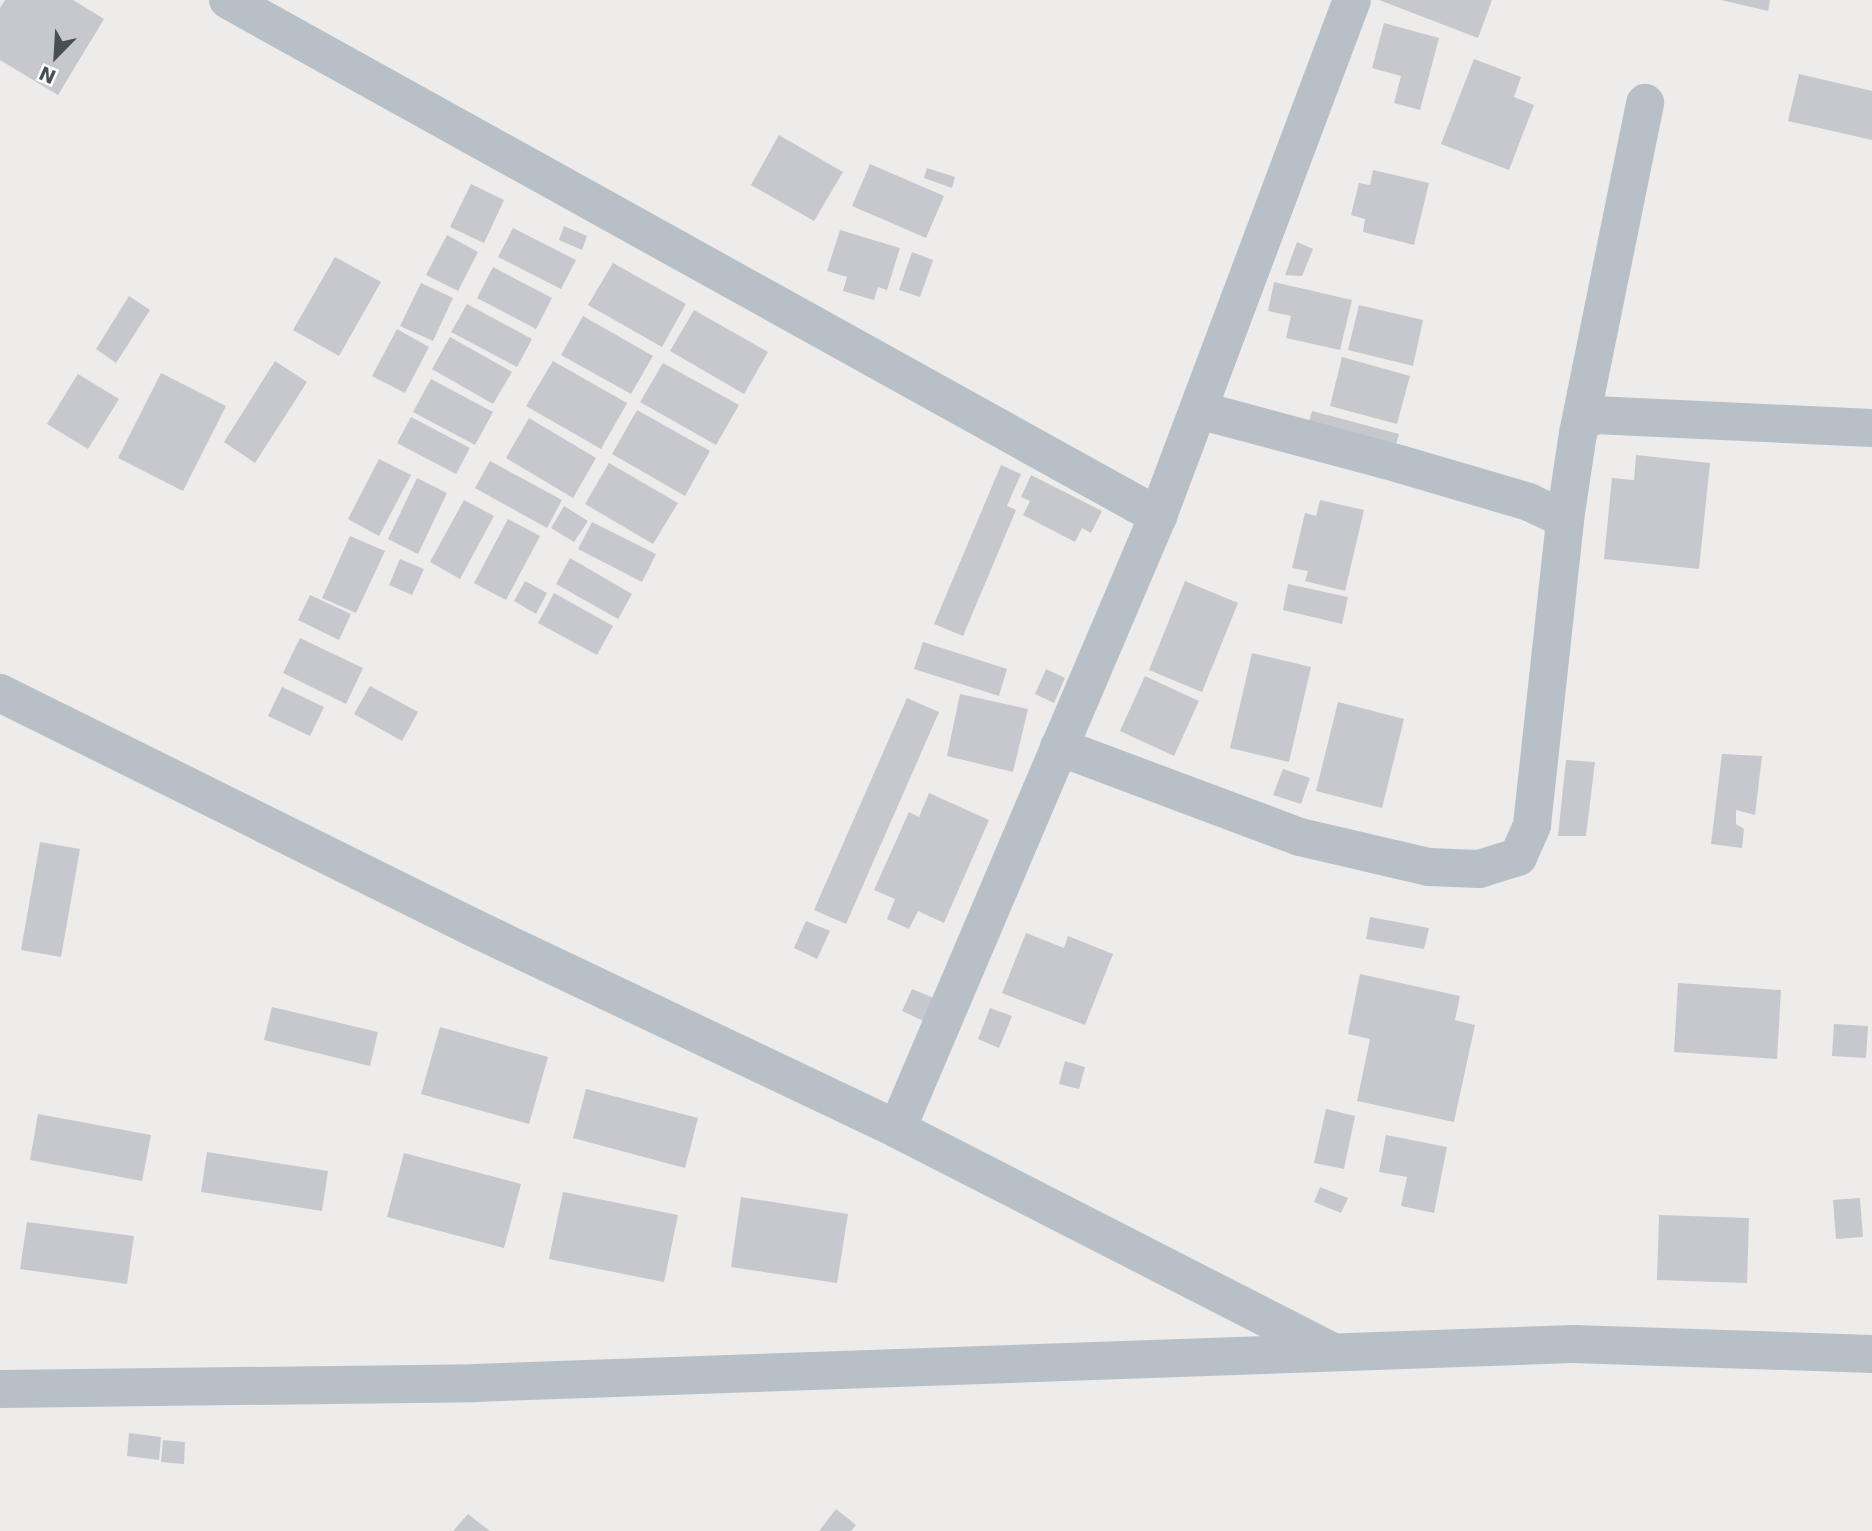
<!DOCTYPE html>
<style>
body{margin:0}
#map{position:relative;width:1872px;height:1531px;overflow:hidden;background:#eeebeb;font-family:"DejaVu Sans",sans-serif}
div>[style]{position:absolute}
[style*='--x']{left:calc(var(--x)*1px);top:calc(var(--y)*1px);width:calc(var(--w)*1px);rotate:calc(var(--a)*1deg)}
.building>*{inset:0;background:#c6c8ce}
.minor>*{height:38px;margin:-19px;padding:0 19px;transform-origin:19px;border-radius:19px;background:#b8c0c7}
span{translate:-50% -50%;white-space:nowrap;text-align:center;line-height:1.15;-webkit-text-stroke:7px #fff;paint-order:stroke}
.north{position:absolute;left:21px;top:21px;width:70px;height:70px;-webkit-text-stroke:5px #fff;paint-order:stroke;rotate:204deg;font-size:19px;font-weight:700;line-height:28px;text-align:center;color:#464f57}
.north::after{content:'';display:block;margin:auto;width:24px;height:32px;background:#464f57;clip-path:polygon(50% 0,100% 100%,50% 72%,0 100%)}
</style>
<div id="map">
<div class="building">
<i style="clip-path:polygon(5px 0,73px 0,104px 19px,58px 95px,0 60px,0 8px)"></i>
<i style="clip-path:polygon(1379px 0,1492px 0,1478px 38px)"></i>
<i style="clip-path:polygon(1721px 0,1770px 0,1768px 11px)"></i>
<i style="clip-path:polygon(1384px 23px,1439px 38px,1420px 110px,1394px 103px,1401px 76px,1372px 68px)"></i>
<i style="clip-path:polygon(1474px 59px,1521px 77px,1514px 97px,1534px 105px,1509px 170px,1441px 144px)"></i>
<i style="clip-path:polygon(1799px 74px,1872px 91px,1872px 140px,1788px 121px)"></i>
<i style="clip-path:polygon(779px 135px,843px 172px,814px 221px,751px 185px)"></i>
<i style="clip-path:polygon(870px 164px,944px 196px,926px 238px,852px 206px)"></i>
<i style="clip-path:polygon(927px 168px,955px 177px,952px 188px,924px 178px)"></i>
<i style="clip-path:polygon(1373px 170px,1429px 183px,1414px 245px,1363px 232px,1365px 219px,1351px 215px,1359px 183px,1370px 185px)"></i>
<i style="clip-path:polygon(471px 184px,504px 200px,484px 243px,450px 227px)"></i>
<i style="clip-path:polygon(564px 226px,587px 236px,582px 250px,559px 240px)"></i>
<i style="clip-path:polygon(513px 228px,576px 260px,561px 289px,498px 257px)"></i>
<i style="clip-path:polygon(840px 230px,900px 248px,887px 290px,878px 287px,874px 300px,843px 291px,847px 277px,827px 271px)"></i>
<i style="clip-path:polygon(447px 235px,478px 252px,458px 291px,426px 275px)"></i>
<i style="clip-path:polygon(1297px 242px,1313px 249px,1302px 276px,1285px 275px)"></i>
<i style="clip-path:polygon(912px 252px,933px 260px,920px 297px,899px 290px)"></i>
<i style="clip-path:polygon(335px 257px,381px 282px,339px 356px,293px 330px)"></i>
<i style="clip-path:polygon(613px 263px,686px 304px,662px 347px,588px 305px)"></i>
<i style="clip-path:polygon(493px 267px,552px 298px,536px 329px,477px 298px)"></i>
<i style="clip-path:polygon(1274px 282px,1352px 300px,1340px 350px,1286px 338px,1291px 316px,1268px 311px)"></i>
<i style="clip-path:polygon(421px 283px,453px 298px,433px 341px,400px 326px)"></i>
<i style="clip-path:polygon(129px 296px,150px 310px,116px 363px,96px 349px)"></i>
<i style="clip-path:polygon(467px 304px,532px 339px,517px 367px,451px 332px)"></i>
<i style="clip-path:polygon(1359px 305px,1423px 320px,1413px 366px,1348px 350px)"></i>
<i style="clip-path:polygon(694px 310px,768px 352px,744px 394px,670px 351px)"></i>
<i style="clip-path:polygon(583px 316px,653px 356px,631px 394px,561px 355px)"></i>
<i style="clip-path:polygon(397px 329px,429px 347px,405px 393px,372px 376px)"></i>
<i style="clip-path:polygon(450px 337px,512px 372px,493px 404px,432px 369px)"></i>
<i style="clip-path:polygon(1342px 357px,1410px 376px,1397px 424px,1330px 406px)"></i>
<i style="clip-path:polygon(275px 361px,307px 382px,255px 463px,224px 442px)"></i>
<i style="clip-path:polygon(553px 361px,627px 403px,601px 449px,526px 406px)"></i>
<i style="clip-path:polygon(663px 363px,739px 405px,716px 445px,640px 402px)"></i>
<i style="clip-path:polygon(161px 373px,226px 406px,183px 491px,118px 458px)"></i>
<i style="clip-path:polygon(78px 374px,119px 399px,88px 449px,47px 424px)"></i>
<i style="clip-path:polygon(431px 379px,493px 412px,475px 445px,413px 412px)"></i>
<i style="clip-path:polygon(637px 410px,710px 451px,685px 496px,612px 454px)"></i>
<i style="clip-path:polygon(1312px 411px,1399px 434px,1394px 452px,1307px 429px)"></i>
<i style="clip-path:polygon(411px 417px,470px 448px,456px 474px,397px 443px)"></i>
<i style="clip-path:polygon(529px 418px,596px 458px,573px 498px,506px 458px)"></i>
<i style="clip-path:polygon(1636px 455px,1710px 463px,1699px 569px,1604px 559px,1612px 478px,1634px 480px)"></i>
<i style="clip-path:polygon(379px 459px,411px 475px,379px 536px,348px 519px)"></i>
<i style="clip-path:polygon(490px 461px,562px 500px,547px 528px,475px 488px)"></i>
<i style="clip-path:polygon(609px 463px,678px 503px,653px 544px,585px 504px)"></i>
<i style="clip-path:polygon(1001px 465px,1021px 474px,1007px 506px,1016px 510px,963px 636px,934px 624px)"></i>
<i style="clip-path:polygon(1031px 475px,1102px 511px,1091px 533px,1082px 528px,1075px 542px,1023px 515px,1030px 501px,1021px 497px)"></i>
<i style="clip-path:polygon(417px 478px,447px 493px,418px 554px,388px 539px)"></i>
<i style="clip-path:polygon(464px 500px,494px 516px,460px 579px,430px 562px)"></i>
<i style="clip-path:polygon(1320px 500px,1364px 510px,1345px 591px,1305px 581px,1308px 571px,1292px 568px,1305px 513px,1316px 516px)"></i>
<i style="clip-path:polygon(564px 506px,588px 521px,574px 542px,551px 528px)"></i>
<i style="clip-path:polygon(508px 519px,540px 536px,506px 600px,474px 583px)"></i>
<i style="clip-path:polygon(592px 522px,656px 554px,642px 582px,578px 549px)"></i>
<i style="clip-path:polygon(350px 536px,385px 551px,356px 613px,322px 598px)"></i>
<i style="clip-path:polygon(570px 558px,632px 594px,618px 619px,556px 584px)"></i>
<i style="clip-path:polygon(400px 559px,424px 569px,412px 595px,389px 585px)"></i>
<i style="clip-path:polygon(525px 581px,547px 593px,536px 614px,514px 601px)"></i>
<i style="clip-path:polygon(1185px 581px,1238px 603px,1202px 692px,1149px 670px)"></i>
<i style="clip-path:polygon(1288px 584px,1348px 597px,1342px 624px,1283px 610px)"></i>
<i style="clip-path:polygon(554px 593px,613px 626px,597px 655px,538px 623px)"></i>
<i style="clip-path:polygon(310px 595px,351px 614px,339px 640px,298px 620px)"></i>
<i style="clip-path:polygon(300px 638px,363px 668px,346px 704px,283px 673px)"></i>
<i style="clip-path:polygon(923px 642px,1007px 669px,999px 696px,914px 669px)"></i>
<i style="clip-path:polygon(1252px 653px,1311px 667px,1289px 762px,1230px 748px)"></i>
<i style="clip-path:polygon(1046px 669px,1065px 678px,1054px 703px,1035px 694px)"></i>
<i style="clip-path:polygon(1145px 676px,1199px 701px,1174px 756px,1120px 731px)"></i>
<i style="clip-path:polygon(370px 686px,418px 712px,402px 741px,354px 714px)"></i>
<i style="clip-path:polygon(282px 687px,324px 707px,310px 736px,268px 716px)"></i>
<i style="clip-path:polygon(960px 694px,1028px 709px,1013px 772px,947px 756px)"></i>
<i style="clip-path:polygon(907px 698px,939px 712px,846px 924px,814px 910px)"></i>
<i style="clip-path:polygon(1338px 702px,1404px 719px,1382px 808px,1316px 791px)"></i>
<i style="clip-path:polygon(1722px 754px,1762px 756px,1755px 815px,1736px 810px,1736px 824px,1744px 829px,1742px 848px,1711px 844px)"></i>
<i style="clip-path:polygon(1566px 760px,1595px 762px,1586px 836px,1558px 836px)"></i>
<i style="clip-path:polygon(1283px 769px,1310px 778px,1301px 804px,1273px 795px)"></i>
<i style="clip-path:polygon(929px 793px,989px 820px,944px 923px,918px 911px,909px 929px,887px 919px,895px 899px,874px 890px,909px 812px,919px 817px)"></i>
<i style="clip-path:polygon(40px 842px,80px 849px,61px 957px,21px 950px)"></i>
<i style="clip-path:polygon(1370px 917px,1429px 928px,1424px 949px,1366px 939px)"></i>
<i style="clip-path:polygon(806px 921px,830px 931px,817px 959px,794px 948px)"></i>
<i style="clip-path:polygon(1026px 933px,1064px 948px,1068px 936px,1113px 954px,1085px 1025px,1002px 993px)"></i>
<i style="clip-path:polygon(1360px 974px,1460px 996px,1455px 1020px,1475px 1025px,1454px 1122px,1357px 1101px,1370px 1039px,1348px 1034px)"></i>
<i style="clip-path:polygon(1678px 983px,1781px 990px,1777px 1059px,1674px 1052px)"></i>
<i style="clip-path:polygon(912px 989px,936px 999px,926px 1022px,902px 1011px)"></i>
<i style="clip-path:polygon(272px 1007px,378px 1032px,370px 1066px,264px 1040px)"></i>
<i style="clip-path:polygon(990px 1008px,1012px 1016px,999px 1048px,978px 1039px)"></i>
<i style="clip-path:polygon(1834px 1024px,1868px 1026px,1866px 1058px,1832px 1056px)"></i>
<i style="clip-path:polygon(440px 1027px,548px 1057px,529px 1124px,421px 1094px)"></i>
<i style="clip-path:polygon(1065px 1061px,1085px 1067px,1079px 1089px,1059px 1084px)"></i>
<i style="clip-path:polygon(586px 1089px,698px 1118px,685px 1168px,573px 1138px)"></i>
<i style="clip-path:polygon(1326px 1109px,1355px 1116px,1344px 1169px,1314px 1163px)"></i>
<i style="clip-path:polygon(38px 1114px,151px 1135px,142px 1181px,30px 1160px)"></i>
<i style="clip-path:polygon(1386px 1135px,1447px 1147px,1434px 1213px,1401px 1206px,1407px 1177px,1379px 1172px)"></i>
<i style="clip-path:polygon(207px 1152px,328px 1171px,322px 1211px,201px 1192px)"></i>
<i style="clip-path:polygon(404px 1153px,521px 1184px,504px 1248px,387px 1217px)"></i>
<i style="clip-path:polygon(1320px 1187px,1348px 1198px,1341px 1213px,1314px 1202px)"></i>
<i style="clip-path:polygon(563px 1192px,678px 1215px,664px 1282px,549px 1259px)"></i>
<i style="clip-path:polygon(741px 1197px,848px 1214px,837px 1283px,731px 1267px)"></i>
<i style="clip-path:polygon(1860px 1198px,1863px 1237px,1836px 1239px,1833px 1200px)"></i>
<i style="clip-path:polygon(1659px 1215px,1749px 1218px,1747px 1283px,1657px 1280px)"></i>
<i style="clip-path:polygon(27px 1222px,134px 1236px,127px 1284px,20px 1269px)"></i>
<i style="clip-path:polygon(129px 1433px,161px 1437px,159px 1460px,127px 1456px)"></i>
<i style="clip-path:polygon(163px 1440px,185px 1442px,184px 1464px,161px 1462px)"></i>
<i style="clip-path:polygon(836px 1509px,856px 1525px,851px 1531px,819px 1531px)"></i>
<i style="clip-path:polygon(468px 1514px,490px 1531px,453px 1531px)"></i>
</div>
<div class="minor">
<i style="--x:228;--y:0;--w:1064;--a:29.02"></i>
<i style="--x:1582;--y:422;--w:15;--a:-28"></i>
<i style="--x:1595;--y:415;--w:277;--a:2.7"></i>
<i style="--x:1565;--y:519;--w:87;--a:-81.4"></i>
<i style="--x:1578;--y:433;--w:337;--a:-78.5"></i>
<i style="--x:0;--y:693;--w:531;--a:26.37"></i>
<i style="--x:476;--y:929;--w:466;--a:25.4"></i>
<i style="--x:897;--y:1129;--w:484;--a:27.1"></i>
<i style="--x:1059;--y:747;--w:257;--a:20.5"></i>
<i style="--x:1300;--y:837;--w:132;--a:13.1"></i>
<i style="--x:1429;--y:867;--w:50;--a:2.3"></i>
<i style="--x:1479;--y:869;--w:41;--a:-17.1"></i>
<i style="--x:1518;--y:857;--w:35;--a:-66"></i>
<i style="--x:1532;--y:825;--w:308;--a:-83.8"></i>
<i style="--x:1565;--y:519;--w:40;--a:-155"></i>
<i style="--x:1529;--y:502;--w:134;--a:-163.6"></i>
<i style="--x:1400;--y:464;--w:208;--a:-165"></i>
<i style="--x:897;--y:1129;--w:666;--a:-66.94"></i>
<i style="--x:1158;--y:516;--w:551;--a:-69.4"></i>
<i style="--x:0;--y:1389;--w:475;--a:-0.7"></i>
<i style="--x:475;--y:1383;--w:1099;--a:-2.03"></i>
<i style="--x:1573;--y:1344;--w:299;--a:1.9"></i>
</div>
<div class="north">N</div>
</div>
